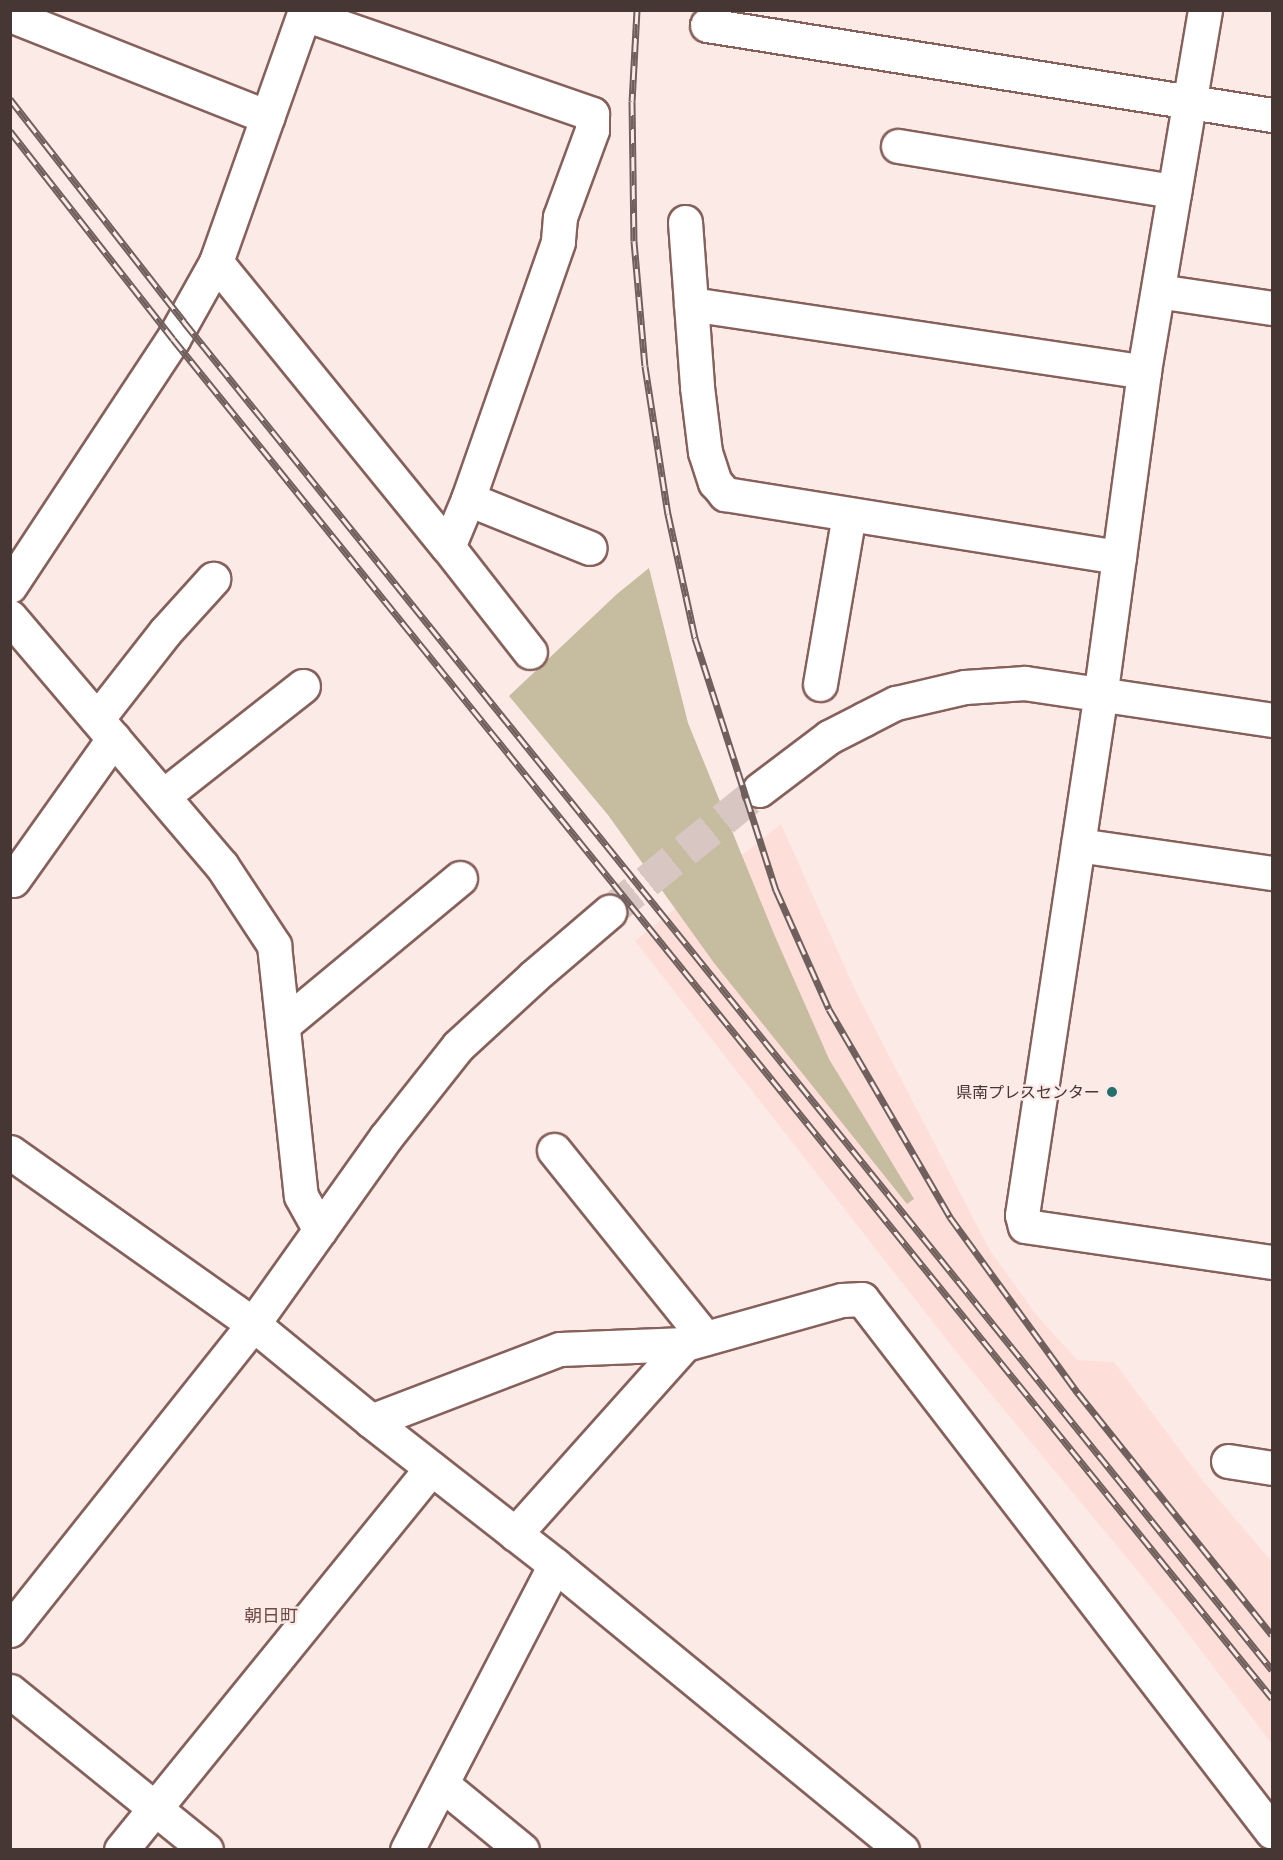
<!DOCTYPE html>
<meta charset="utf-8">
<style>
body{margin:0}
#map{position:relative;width:1283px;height:1860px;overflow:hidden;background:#fceae7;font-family:"PT Sans","Noto Sans JP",sans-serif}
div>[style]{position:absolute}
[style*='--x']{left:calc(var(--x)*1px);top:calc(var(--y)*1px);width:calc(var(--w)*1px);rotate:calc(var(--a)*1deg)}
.built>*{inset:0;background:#fdded9}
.green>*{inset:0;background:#c6bda0}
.secondary-tunnel>*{height:33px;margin-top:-16.5px;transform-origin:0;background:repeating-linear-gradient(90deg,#d8c6c3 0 33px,transparent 0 49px)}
.roads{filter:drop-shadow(2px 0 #86615c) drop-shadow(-2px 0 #86615c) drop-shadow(0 2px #86615c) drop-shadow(0 -2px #86615c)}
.street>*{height:33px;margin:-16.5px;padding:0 16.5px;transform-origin:16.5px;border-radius:16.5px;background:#fff}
.secondary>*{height:33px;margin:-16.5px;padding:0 16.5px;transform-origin:16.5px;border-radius:16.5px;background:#fff}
.rail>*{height:7px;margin-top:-3.5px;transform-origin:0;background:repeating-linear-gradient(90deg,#fceae7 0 14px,#70605d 0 28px);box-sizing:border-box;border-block:2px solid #70605d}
.dots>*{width:16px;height:16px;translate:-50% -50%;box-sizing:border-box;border:3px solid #fceae7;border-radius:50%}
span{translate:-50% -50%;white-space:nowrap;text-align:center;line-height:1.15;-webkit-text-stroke:4.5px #fceae7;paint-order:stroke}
.poi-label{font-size:16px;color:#473734}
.right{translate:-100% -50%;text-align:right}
.neighbourhood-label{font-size:18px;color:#6d4a45}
.frame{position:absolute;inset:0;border:12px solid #473734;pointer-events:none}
</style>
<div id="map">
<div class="built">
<i style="clip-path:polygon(781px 824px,855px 990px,989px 1249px,1037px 1316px,1077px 1360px,1114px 1362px,1203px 1481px,1272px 1562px,1272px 1744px,1175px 1616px,958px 1354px,635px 941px)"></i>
</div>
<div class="green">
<i style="clip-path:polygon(649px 568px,688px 723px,774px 934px,829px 1059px,914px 1199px,907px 1204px,714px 963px,608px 815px,509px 696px,617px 594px)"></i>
</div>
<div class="secondary-tunnel">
<i style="--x:609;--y:912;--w:193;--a:-39.1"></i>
</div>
<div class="roads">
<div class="street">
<i style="--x:1205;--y:10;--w:367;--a:99.6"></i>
<i style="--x:1144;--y:372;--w:323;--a:97.7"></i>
<i style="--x:1101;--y:692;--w:529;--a:98.59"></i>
<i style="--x:1022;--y:1215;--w:11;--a:75"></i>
<i style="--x:1025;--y:1226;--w:250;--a:8.3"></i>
<i style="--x:304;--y:14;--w:305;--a:19.1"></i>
<i style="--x:592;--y:114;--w:16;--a:90"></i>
<i style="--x:592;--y:130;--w:93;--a:110.2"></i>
<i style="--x:560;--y:217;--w:25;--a:95"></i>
<i style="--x:558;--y:242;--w:272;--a:109.3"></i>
<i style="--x:468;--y:499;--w:52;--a:112.6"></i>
<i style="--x:10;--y:15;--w:277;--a:21.6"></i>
<i style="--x:707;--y:25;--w:572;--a:9.05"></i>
<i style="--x:898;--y:146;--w:280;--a:9.3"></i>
<i style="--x:685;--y:222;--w:165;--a:85.8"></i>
<i style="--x:697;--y:387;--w:65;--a:83"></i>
<i style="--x:705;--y:452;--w:32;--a:72"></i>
<i style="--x:715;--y:482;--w:16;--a:50"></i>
<i style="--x:725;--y:494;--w:399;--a:9.1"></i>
<i style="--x:1158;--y:291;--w:115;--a:8.5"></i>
<i style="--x:691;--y:304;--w:458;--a:8.5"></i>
<i style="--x:468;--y:499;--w:131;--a:21.9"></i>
<i style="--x:10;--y:586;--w:296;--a:-56.6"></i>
<i style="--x:173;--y:339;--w:88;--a:-60.8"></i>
<i style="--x:216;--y:262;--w:367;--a:50.9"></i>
<i style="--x:448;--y:547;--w:133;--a:52"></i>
<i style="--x:10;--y:617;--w:327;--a:49.6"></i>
<i style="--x:222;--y:866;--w:95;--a:56.6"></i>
<i style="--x:274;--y:945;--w:252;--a:83.9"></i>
<i style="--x:301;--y:1196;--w:39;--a:61"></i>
<i style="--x:820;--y:684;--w:172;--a:-80.3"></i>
<i style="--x:97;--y:719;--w:110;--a:-52"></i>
<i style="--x:165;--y:632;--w:72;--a:-47.8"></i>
<i style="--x:163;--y:796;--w:178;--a:-38.2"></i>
<i style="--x:1078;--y:845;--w:196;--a:8.2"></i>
<i style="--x:13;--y:880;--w:174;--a:-54.6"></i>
<i style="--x:283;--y:1025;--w:230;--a:-39.7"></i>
<i style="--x:554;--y:1150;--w:241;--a:51.2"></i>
<i style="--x:371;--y:1421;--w:202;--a:-20.9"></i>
<i style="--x:560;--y:1349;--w:125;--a:-2.3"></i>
<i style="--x:685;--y:1344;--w:163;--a:-15.7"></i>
<i style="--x:842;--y:1300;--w:20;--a:-3"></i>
<i style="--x:862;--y:1299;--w:672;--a:52.43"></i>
<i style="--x:1228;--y:1461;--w:45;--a:9"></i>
<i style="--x:515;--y:1534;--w:255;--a:-48.2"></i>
<i style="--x:10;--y:1630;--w:391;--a:-51.5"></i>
<i style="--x:10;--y:1691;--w:252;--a:39"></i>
<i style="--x:443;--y:1785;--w:102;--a:39.4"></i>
<i style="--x:121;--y:1850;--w:492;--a:-50.9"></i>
<i style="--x:407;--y:1850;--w:321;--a:-62.6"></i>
</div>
<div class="secondary">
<i style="--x:216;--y:262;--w:267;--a:-70.5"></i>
<i style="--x:759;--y:790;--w:88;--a:-37.1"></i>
<i style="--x:829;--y:737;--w:39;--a:-27"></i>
<i style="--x:864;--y:719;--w:36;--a:-27"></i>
<i style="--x:896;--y:703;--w:71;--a:-13.1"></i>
<i style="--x:965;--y:687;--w:60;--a:-3.8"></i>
<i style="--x:1025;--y:683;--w:250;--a:8.5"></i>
<i style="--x:10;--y:1152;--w:298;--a:35.3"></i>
<i style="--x:253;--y:1324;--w:153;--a:39.4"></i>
<i style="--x:371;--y:1421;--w:234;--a:38"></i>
<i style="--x:555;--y:1565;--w:449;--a:39.4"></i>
<i style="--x:253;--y:1324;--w:229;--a:-54.6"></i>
<i style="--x:386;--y:1137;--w:116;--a:-51.6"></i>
<i style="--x:458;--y:1046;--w:103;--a:-42.6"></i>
<i style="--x:534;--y:976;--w:99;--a:-40.5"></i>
</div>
</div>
<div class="rail">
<i style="--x:637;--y:10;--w:91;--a:93.1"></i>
<i style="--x:632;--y:101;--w:140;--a:89.2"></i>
<i style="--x:634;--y:241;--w:125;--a:85"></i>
<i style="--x:645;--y:366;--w:150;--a:81.2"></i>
<i style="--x:668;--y:514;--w:127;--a:77.7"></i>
<i style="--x:695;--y:638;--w:265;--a:72.2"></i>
<i style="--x:776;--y:890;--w:130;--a:66"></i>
<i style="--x:829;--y:1009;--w:241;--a:59.8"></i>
<i style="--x:950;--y:1217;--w:218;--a:54"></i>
<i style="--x:1078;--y:1393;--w:310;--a:51.3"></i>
<i style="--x:10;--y:99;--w:283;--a:52"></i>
<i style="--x:184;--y:322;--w:1732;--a:51.09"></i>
<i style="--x:10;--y:131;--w:264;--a:51.9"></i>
<i style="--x:173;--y:339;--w:1748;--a:51.04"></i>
</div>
<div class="dots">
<i style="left:1112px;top:1092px;background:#256f6b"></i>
</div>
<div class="poi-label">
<span class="right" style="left:1100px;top:1092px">県南プレスセンター</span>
</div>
<div class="neighbourhood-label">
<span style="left:271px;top:1616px">朝日町</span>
</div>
<div class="frame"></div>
</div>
